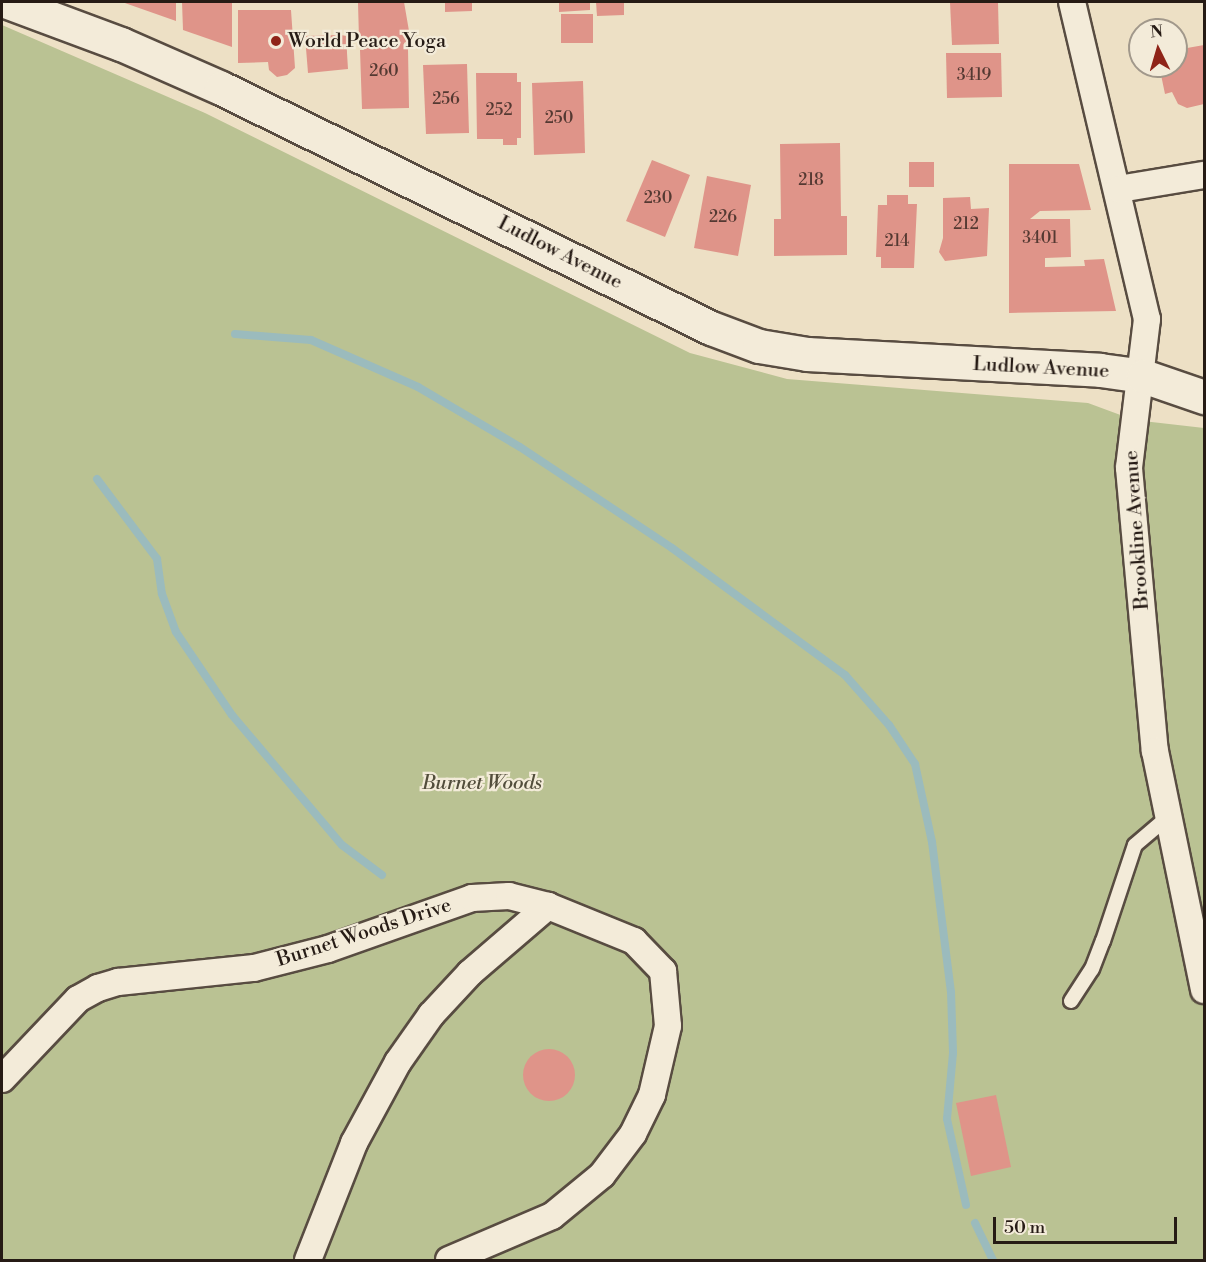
<!DOCTYPE html>
<style>
body{margin:0}
#map{position:relative;width:1206px;height:1262px;overflow:hidden;background:#ede0c5;font-family:"Libre Bodoni",serif}
div>[style]{position:absolute}
[style*='--x']{left:calc(var(--x)*1px);top:calc(var(--y)*1px);width:calc(var(--w)*1px);rotate:calc(var(--a)*1deg)}
.green>*{inset:0;background:#bac293}
.stream>*{height:8px;margin:-4px;padding:0 4px;transform-origin:4px;border-radius:4px;background:#9bbbbd}
.building>*{inset:0;background:#df9489}
.round{border-radius:50%}
.roads{filter:drop-shadow(2px 0 #584c41) drop-shadow(-2px 0 #584c41) drop-shadow(0 2px #584c41) drop-shadow(0 -2px #584c41)}
.lane>*{height:14px;margin:-7px;padding:0 7px;transform-origin:7px;border-radius:7px;background:#f3ebd9}
.street>*{height:26px;margin:-13px;padding:0 13px;transform-origin:13px;border-radius:13px;background:#f3ebd9}
.secondary>*{height:33px;margin:-16.5px;padding:0 16.5px;transform-origin:16.5px;border-radius:16.5px;background:#f3ebd9}
.dots>*{width:16px;height:16px;translate:-50% -50%;box-sizing:border-box;border:3px solid #f3ebd9;border-radius:50%}
span{translate:-50% -50%;white-space:nowrap;text-align:center;line-height:1.15;-webkit-text-stroke:4.5px #f3ebd9;paint-order:stroke}
.number-label{font-size:16px;color:#543932}
.number-label span{-webkit-text-stroke-width:0}
.poi-label{font-size:20px;color:#261b15}
.left{translate:0 -50%;text-align:left}
.street-label{font-size:20px;color:#261b15}
.park-label{font-size:20px;color:#524d3b;font-style:italic}
.frame{position:absolute;inset:0;border:3px solid #261b15;pointer-events:none}
.north{position:absolute;left:1128px;top:18px;width:60px;height:60px;box-sizing:border-box;background:#f3ebd9;border:2px solid #a1988b;border-radius:50%;rotate:355deg;font-size:16px;font-weight:700;line-height:24px;text-align:center;color:#261b15}
.north::after{content:'';display:block;margin:auto;width:21px;height:27px;background:#8f2418;clip-path:polygon(50% 0,100% 100%,50% 72%,0 100%)}
.scale{position:absolute;left:993px;top:1217px;width:184px;height:27px;box-sizing:border-box;border:3px solid #261b15;border-top:0;padding-left:8px;font-size:18px;line-height:21px;white-space:nowrap;color:#261b15;-webkit-text-stroke:4px #f3ebd9;paint-order:stroke}
</style>
<div id="map">
<div class="green">
<i style="clip-path:polygon(2px 25px,205px 113px,690px 353px,787px 379px,1088px 403px,1134px 420px,1204px 428px,1204px 1260px,2px 1260px)"></i>
</div>
<div class="stream">
<i style="--x:235;--y:334;--w:76;--a:4.5"></i>
<i style="--x:311;--y:340;--w:117;--a:23.7"></i>
<i style="--x:418;--y:387;--w:118;--a:30.5"></i>
<i style="--x:520;--y:447;--w:182;--a:33.6"></i>
<i style="--x:672;--y:548;--w:215;--a:36.3"></i>
<i style="--x:845;--y:675;--w:67;--a:48.7"></i>
<i style="--x:889;--y:725;--w:47;--a:56.3"></i>
<i style="--x:915;--y:764;--w:80;--a:77.7"></i>
<i style="--x:932;--y:842;--w:151;--a:82.8"></i>
<i style="--x:951;--y:992;--w:61;--a:88.1"></i>
<i style="--x:953;--y:1053;--w:66;--a:95.2"></i>
<i style="--x:947;--y:1119;--w:88;--a:77.5"></i>
<i style="--x:97;--y:479;--w:100;--a:53.1"></i>
<i style="--x:157;--y:559;--w:35;--a:82"></i>
<i style="--x:162;--y:594;--w:40;--a:69.8"></i>
<i style="--x:176;--y:632;--w:100;--a:56"></i>
<i style="--x:232;--y:715;--w:170;--a:49.8"></i>
<i style="--x:342;--y:845;--w:50;--a:36.9"></i>
<i style="--x:975;--y:1223;--w:41;--a:64.1"></i>
</div>
<div class="building">
<i style="clip-path:polygon(122px 2px,176px 2px,176px 21px)"></i>
<i style="clip-path:polygon(182px 2px,232px 2px,232px 47px,183px 30px)"></i>
<i style="clip-path:polygon(404px 2px,409px 31px,409px 40px,404px 43px,404px 49px,408px 49px,409px 108px,362px 109px,360px 50px,364px 50px,359px 39px,358px 3px)"></i>
<i style="clip-path:polygon(445px 2px,472px 2px,472px 11px,445px 12px)"></i>
<i style="clip-path:polygon(559px 2px,590px 2px,590px 10px,559px 12px)"></i>
<i style="clip-path:polygon(596px 2px,624px 2px,624px 15px,597px 16px)"></i>
<i style="clip-path:polygon(950px 2px,998px 2px,999px 44px,952px 45px)"></i>
<i style="clip-path:polygon(238px 10px,291px 10px,295px 68px,287px 75px,277px 77px,269px 70px,268px 62px,238px 63px)"></i>
<i style="clip-path:polygon(561px 14px,593px 14px,593px 43px,561px 43px)"></i>
<i style="clip-path:polygon(341px 35px,346px 36px,348px 69px,308px 73px,305px 36px)"></i>
<i style="clip-path:polygon(1204px 45px,1204px 104px,1187px 108px,1178px 104px,1172px 92px,1165px 94px,1160px 70px,1176px 66px,1176px 50px)"></i>
<i style="clip-path:polygon(946px 53px,1001px 53px,1002px 97px,947px 98px)"></i>
<i style="clip-path:polygon(467px 64px,469px 133px,426px 134px,423px 65px)"></i>
<i style="clip-path:polygon(476px 73px,517px 73px,517px 82px,521px 82px,521px 138px,517px 138px,517px 145px,503px 145px,503px 139px,477px 139px)"></i>
<i style="clip-path:polygon(583px 81px,585px 153px,534px 155px,532px 83px)"></i>
<i style="clip-path:polygon(840px 143px,841px 216px,847px 216px,847px 255px,774px 256px,774px 219px,781px 219px,780px 144px)"></i>
<i style="clip-path:polygon(652px 160px,690px 175px,665px 237px,626px 221px)"></i>
<i style="clip-path:polygon(909px 162px,934px 162px,934px 187px,909px 187px)"></i>
<i style="clip-path:polygon(1009px 164px,1079px 164px,1091px 210px,1040px 211px,1030px 219px,1070px 219px,1071px 257px,1045px 258px,1045px 267px,1085px 266px,1084px 260px,1104px 259px,1116px 311px,1009px 313px)"></i>
<i style="clip-path:polygon(707px 176px,751px 185px,738px 256px,694px 248px)"></i>
<i style="clip-path:polygon(887px 195px,908px 195px,908px 204px,917px 204px,914px 268px,881px 268px,881px 257px,876px 257px,878px 205px,887px 205px)"></i>
<i style="clip-path:polygon(970px 197px,971px 209px,989px 208px,987px 256px,945px 261px,939px 252px,943px 238px,943px 198px)"></i>
<i class="round" style="left:523px;top:1049px;width:52px;height:52px"></i>
<i style="clip-path:polygon(996px 1095px,1011px 1167px,971px 1176px,956px 1103px)"></i>
</div>
<div class="roads">
<div class="lane">
<i style="--x:1071;--y:1001;--w:38;--a:-57"></i>
<i style="--x:1092;--y:969;--w:30;--a:-69"></i>
<i style="--x:1103;--y:941;--w:101;--a:-71.6"></i>
<i style="--x:1135;--y:845;--w:43;--a:-40.3"></i>
</div>
<div class="street">
<i style="--x:1072;--y:2;--w:326;--a:76.7"></i>
<i style="--x:1147;--y:319;--w:150;--a:96.9"></i>
<i style="--x:1129;--y:468;--w:284;--a:84.8"></i>
<i style="--x:1155;--y:751;--w:244;--a:78.4"></i>
<i style="--x:1119;--y:189;--w:86;--a:-9.4"></i>
<i style="--x:2;--y:1079;--w:110;--a:-46.5"></i>
<i style="--x:78;--y:999;--w:23;--a:-29"></i>
<i style="--x:98;--y:988;--w:21;--a:-17"></i>
<i style="--x:118;--y:982;--w:137;--a:-5.9"></i>
<i style="--x:254;--y:968;--w:76;--a:-14.4"></i>
<i style="--x:328;--y:949;--w:153;--a:-19.5"></i>
<i style="--x:472;--y:898;--w:37;--a:-3"></i>
<i style="--x:509;--y:896;--w:40;--a:14.4"></i>
<i style="--x:548;--y:906;--w:93;--a:22.1"></i>
<i style="--x:634;--y:941;--w:42;--a:46"></i>
<i style="--x:663;--y:971;--w:55;--a:84.8"></i>
<i style="--x:668;--y:1026;--w:71;--a:103.1"></i>
<i style="--x:652;--y:1095;--w:43;--a:116"></i>
<i style="--x:633;--y:1134;--w:51;--a:127.1"></i>
<i style="--x:602;--y:1175;--w:65;--a:140.6"></i>
<i style="--x:552;--y:1216;--w:112;--a:156.9"></i>
<i style="--x:308;--y:1260;--w:126;--a:-68.5"></i>
<i style="--x:354;--y:1143;--w:92;--a:-61.5"></i>
<i style="--x:398;--y:1062;--w:57;--a:-54.9"></i>
<i style="--x:431;--y:1015;--w:57;--a:-47.1"></i>
<i style="--x:470;--y:973;--w:103;--a:-40.7"></i>
</div>
<div class="secondary">
<i style="--x:8;--y:2;--w:121;--a:20.4"></i>
<i style="--x:121;--y:44;--w:109;--a:23.7"></i>
<i style="--x:221;--y:88;--w:546;--a:26.1"></i>
<i style="--x:711;--y:328;--w:51;--a:20.6"></i>
<i style="--x:759;--y:346;--w:49;--a:9.5"></i>
<i style="--x:807;--y:354;--w:293;--a:3.1"></i>
<i style="--x:1100;--y:370;--w:43;--a:7.9"></i>
<i style="--x:1143;--y:376;--w:65;--a:19"></i>
</div>
</div>
<div class="dots">
<i style="left:276px;top:41px;background:#8f2418"></i>
</div>
<div class="number-label">
<span style="left:384px;top:71px">260</span>
<span style="left:974px;top:75px">3419</span>
<span style="left:446px;top:99px">256</span>
<span style="left:499px;top:110px">252</span>
<span style="left:559px;top:118px">250</span>
<span style="left:811px;top:180px">218</span>
<span style="left:658px;top:198px">230</span>
<span style="left:723px;top:217px">226</span>
<span style="left:966px;top:224px">212</span>
<span style="left:1040px;top:238px">3401</span>
<span style="left:897px;top:241px">214</span>
</div>
<div class="poi-label">
<span class="left" style="left:288px;top:41px">World Peace Yoga</span>
</div>
<div class="street-label">
<span style="left:560px;top:253px;rotate:27deg">Ludlow Avenue</span>
<span style="left:1041px;top:368px;rotate:3deg">Ludlow Avenue</span>
<span style="left:1137px;top:530px;rotate:-94deg">Brookline Avenue</span>
<span style="left:364px;top:933px;rotate:-18deg">Burnet Woods Drive</span>
</div>
<div class="park-label">
<span style="left:482px;top:783px">Burnet Woods</span>
</div>
<div class="frame"></div>
<div class="north">N</div>
<div class="scale">50 m</div>
</div>
